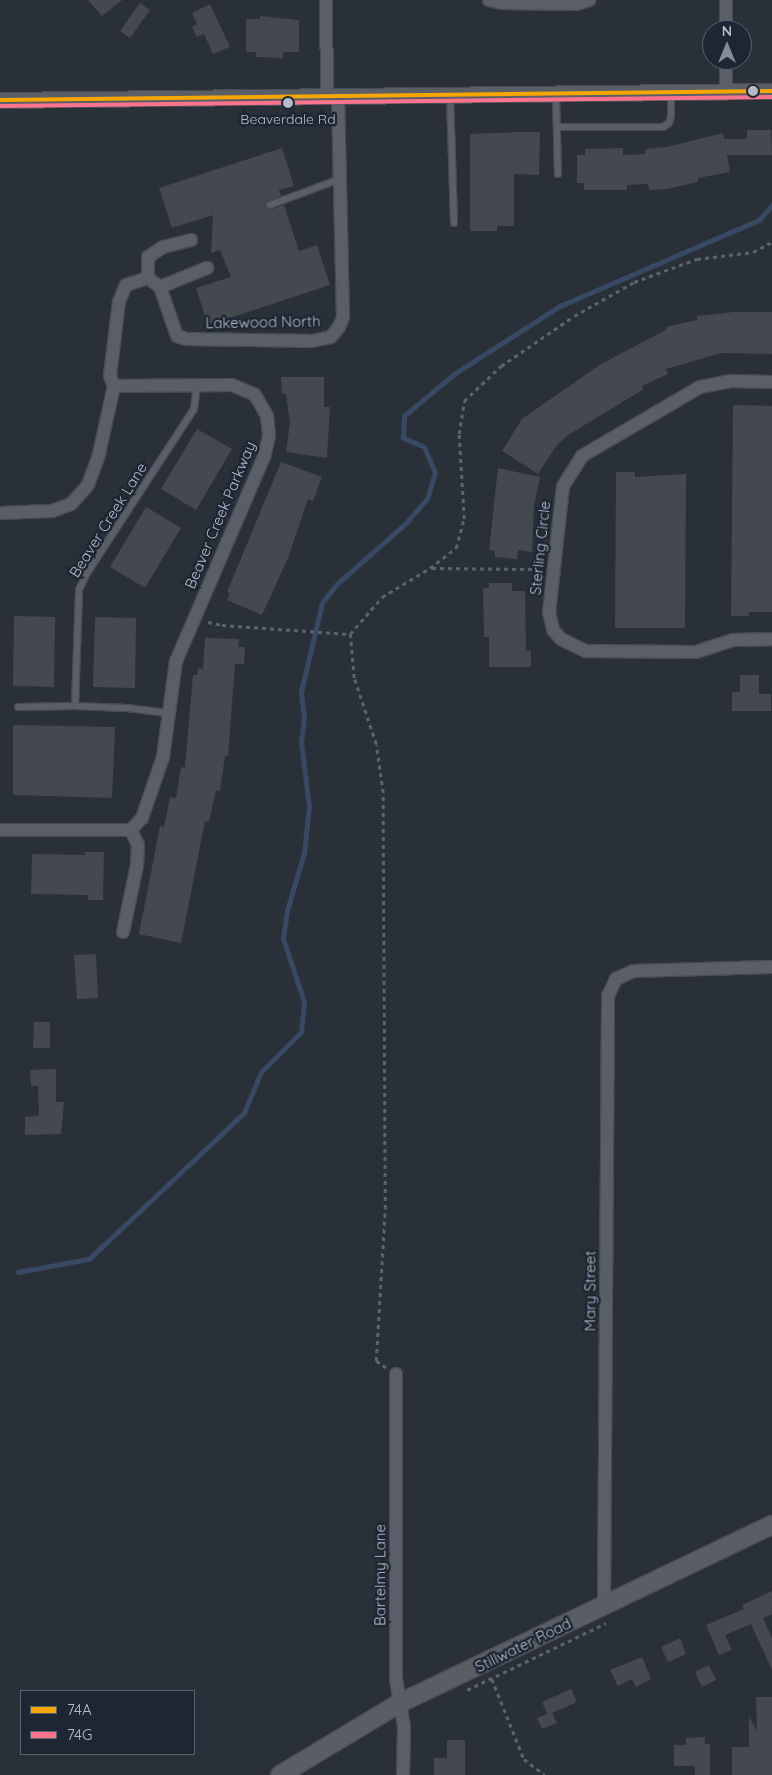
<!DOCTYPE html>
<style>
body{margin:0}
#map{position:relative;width:772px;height:1775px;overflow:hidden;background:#2a3038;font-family:Quicksand,sans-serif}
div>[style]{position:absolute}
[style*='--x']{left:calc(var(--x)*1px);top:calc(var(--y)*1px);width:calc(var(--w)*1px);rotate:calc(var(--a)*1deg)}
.stream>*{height:4.5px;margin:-2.25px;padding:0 2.25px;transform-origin:2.25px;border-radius:2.25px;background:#384963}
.building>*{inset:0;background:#444950}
.path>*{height:2.5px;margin-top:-1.25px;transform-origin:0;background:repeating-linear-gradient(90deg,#5d636a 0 4px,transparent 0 8px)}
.roads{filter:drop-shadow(1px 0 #484c53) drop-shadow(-1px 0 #484c53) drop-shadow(0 1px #484c53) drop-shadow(0 -1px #484c53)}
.service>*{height:6px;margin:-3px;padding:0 3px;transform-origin:3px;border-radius:3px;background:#5a5e66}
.minor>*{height:12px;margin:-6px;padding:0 6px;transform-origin:6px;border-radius:6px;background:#5a5e66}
.tertiary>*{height:15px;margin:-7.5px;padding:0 7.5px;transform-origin:7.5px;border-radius:7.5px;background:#5a5e66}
.secondary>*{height:18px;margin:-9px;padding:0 9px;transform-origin:9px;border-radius:9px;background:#595d64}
.bus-1>*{height:4px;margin:-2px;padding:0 2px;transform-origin:2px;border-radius:2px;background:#f7a600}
.bus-2>*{height:4px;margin:-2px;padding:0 2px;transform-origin:2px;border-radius:2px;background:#fc738d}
.dots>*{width:14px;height:14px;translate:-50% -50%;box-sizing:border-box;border:2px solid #1d2633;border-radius:50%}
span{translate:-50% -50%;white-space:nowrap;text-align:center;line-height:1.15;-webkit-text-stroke:5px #1d2633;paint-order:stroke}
.bus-label{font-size:14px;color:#b4bcc9}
.street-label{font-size:15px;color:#b4bcc9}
.legend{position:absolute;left:20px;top:1690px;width:175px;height:65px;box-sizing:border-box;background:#1d2633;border:1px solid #59626f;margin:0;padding:6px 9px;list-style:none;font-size:15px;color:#b4bcc9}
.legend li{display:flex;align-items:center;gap:10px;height:25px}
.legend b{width:25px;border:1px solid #59626f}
.north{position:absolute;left:702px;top:20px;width:50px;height:50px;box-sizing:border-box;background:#1d2633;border:1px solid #59626f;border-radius:50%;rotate:0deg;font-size:14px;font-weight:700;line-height:20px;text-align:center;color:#b4bcc9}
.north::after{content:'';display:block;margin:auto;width:18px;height:22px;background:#848b96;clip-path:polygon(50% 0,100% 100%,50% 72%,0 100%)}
</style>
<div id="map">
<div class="stream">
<i style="--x:18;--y:1272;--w:72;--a:-10.4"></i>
<i style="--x:89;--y:1259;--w:213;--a:-43.3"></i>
<i style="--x:244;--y:1113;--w:44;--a:-67.5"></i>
<i style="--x:261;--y:1072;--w:57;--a:-45"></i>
<i style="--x:301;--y:1032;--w:30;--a:-84"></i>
<i style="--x:304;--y:1002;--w:66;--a:-108.4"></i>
<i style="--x:283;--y:939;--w:28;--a:-82"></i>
<i style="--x:287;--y:911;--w:60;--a:-73.7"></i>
<i style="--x:304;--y:853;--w:46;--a:-83.8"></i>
<i style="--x:309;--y:807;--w:64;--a:-97.1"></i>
<i style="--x:301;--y:743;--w:25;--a:-83"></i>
<i style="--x:304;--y:718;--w:26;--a:-97"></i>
<i style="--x:301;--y:692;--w:91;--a:-76.7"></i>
<i style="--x:322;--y:603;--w:24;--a:-52"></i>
<i style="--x:337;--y:584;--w:91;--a:-41.4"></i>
<i style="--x:405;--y:524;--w:33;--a:-49"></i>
<i style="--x:427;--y:499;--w:27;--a:-73"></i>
<i style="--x:435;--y:473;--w:28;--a:-113"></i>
<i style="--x:424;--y:447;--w:23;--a:-157"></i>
<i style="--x:403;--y:438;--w:22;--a:-87"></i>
<i style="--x:404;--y:416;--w:65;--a:-40"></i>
<i style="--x:454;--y:374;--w:126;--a:-32.7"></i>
<i style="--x:560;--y:306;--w:217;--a:-23.4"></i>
<i style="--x:759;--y:220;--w:20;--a:-49"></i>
</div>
<div class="building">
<i style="clip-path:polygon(88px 0,122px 0,102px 16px)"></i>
<i style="clip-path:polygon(140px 3px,150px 10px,130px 38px,120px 31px)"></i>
<i style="clip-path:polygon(210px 4px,230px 47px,213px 54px,204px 34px,197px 37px,192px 27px,197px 24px,192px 13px)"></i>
<i style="clip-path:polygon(260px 16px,299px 20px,299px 52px,283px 52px,283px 58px,256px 57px,256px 52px,246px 52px,246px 19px,260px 19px)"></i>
<i style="clip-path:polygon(747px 130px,771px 130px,772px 155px,727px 155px,730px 172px,698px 178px,698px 182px,666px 189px,649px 190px,648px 184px,627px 185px,627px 190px,584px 190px,584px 183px,577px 183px,577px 155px,585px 155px,585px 149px,623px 148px,623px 155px,645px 154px,645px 149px,667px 147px,723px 133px,724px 139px,747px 139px)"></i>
<i style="clip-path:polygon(521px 132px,540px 132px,539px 175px,514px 174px,514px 226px,497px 226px,497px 231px,470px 231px,470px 134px)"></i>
<i style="clip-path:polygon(282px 148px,294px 186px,279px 190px,281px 196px,268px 201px,265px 206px,270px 210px,284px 205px,299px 251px,317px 245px,330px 285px,208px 325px,196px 288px,231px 277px,220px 250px,211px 253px,213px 215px,172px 228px,159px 188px)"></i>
<i style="clip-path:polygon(734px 312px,772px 312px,772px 354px,721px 353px,666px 369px,668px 374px,642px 386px,644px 389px,568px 435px,556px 446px,538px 474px,502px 451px,522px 419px,601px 364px,666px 330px,666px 327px,697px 320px,697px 316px)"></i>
<i style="clip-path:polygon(281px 377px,324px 377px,324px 407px,330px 407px,327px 458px,286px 452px,290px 423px,286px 394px,282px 394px)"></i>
<i style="clip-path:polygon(733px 405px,772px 406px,772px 612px,749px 612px,749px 616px,731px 616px)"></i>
<i style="clip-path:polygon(197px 429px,232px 449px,196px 510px,161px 489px)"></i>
<i style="clip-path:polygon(281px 462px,322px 477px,313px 501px,308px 499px,288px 558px,262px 615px,227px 600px,230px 593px,227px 592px)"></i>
<i style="clip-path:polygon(498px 468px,540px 477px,534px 505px,532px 552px,518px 550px,517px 559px,495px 557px,495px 551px,489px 550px)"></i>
<i style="clip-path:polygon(616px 472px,635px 472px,635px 477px,686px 474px,685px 628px,615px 628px)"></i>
<i style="clip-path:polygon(146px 507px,181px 528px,145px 588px,110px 567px)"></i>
<i style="clip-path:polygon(489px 583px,512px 583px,512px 591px,525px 591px,526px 651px,531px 651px,531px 667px,489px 667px,489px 637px,484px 637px,483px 588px,489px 588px)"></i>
<i style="clip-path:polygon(14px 616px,55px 617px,54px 687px,13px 686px)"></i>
<i style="clip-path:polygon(95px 617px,136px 618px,135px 688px,93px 687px)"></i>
<i style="clip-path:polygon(205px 638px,239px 639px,238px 647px,245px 647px,244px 664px,235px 664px,228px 756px,225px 756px,220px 791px,216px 790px,209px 822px,205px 821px,181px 943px,139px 934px,160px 826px,164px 827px,170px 797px,176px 798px,181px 767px,185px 768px,193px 675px,197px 675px,198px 668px,203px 669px)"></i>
<i style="clip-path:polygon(740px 675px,759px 675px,759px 694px,771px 694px,771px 711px,732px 711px,732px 692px,740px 692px)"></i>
<i style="clip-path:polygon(13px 725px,115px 727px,112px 798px,13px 795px)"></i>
<i style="clip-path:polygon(85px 852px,104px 852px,103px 900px,88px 900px,88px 895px,31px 894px,32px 854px,85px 855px)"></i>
<i style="clip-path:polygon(96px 954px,98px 998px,77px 999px,74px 955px)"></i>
<i style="clip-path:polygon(34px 1022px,50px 1022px,50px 1048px,33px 1048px)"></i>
<i style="clip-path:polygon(56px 1069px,56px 1102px,64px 1102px,61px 1134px,25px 1135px,25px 1117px,39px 1116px,38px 1086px,31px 1086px,30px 1070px)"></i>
<i style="clip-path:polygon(772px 1591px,772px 1614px,763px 1618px,772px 1638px,772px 1670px,751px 1624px,725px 1635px,732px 1650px,719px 1655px,706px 1625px,744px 1609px,742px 1605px)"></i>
<i style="clip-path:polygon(680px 1638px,686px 1654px,668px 1662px,661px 1647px)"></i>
<i style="clip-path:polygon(642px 1657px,651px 1679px,636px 1687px,632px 1679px,618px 1686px,610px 1670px)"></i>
<i style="clip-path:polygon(709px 1665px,716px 1680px,702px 1687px,695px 1672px)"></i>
<i style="clip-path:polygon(571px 1689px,577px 1702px,552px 1713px,557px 1723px,542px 1729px,537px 1718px,547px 1714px,542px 1702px)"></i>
<i style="clip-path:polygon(756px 1697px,772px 1697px,772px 1775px,732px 1775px,732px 1747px,749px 1747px,749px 1717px,757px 1731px)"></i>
<i style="clip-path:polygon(705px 1737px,705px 1744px,710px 1744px,710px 1775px,695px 1775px,695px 1766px,674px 1766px,674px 1745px,686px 1745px,686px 1738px)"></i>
<i style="clip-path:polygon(447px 1740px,465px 1740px,465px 1775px,434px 1775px,434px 1758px,447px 1758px)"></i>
</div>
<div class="path">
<i style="--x:432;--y:568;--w:109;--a:0.5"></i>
<i style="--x:208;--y:622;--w:14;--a:12"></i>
<i style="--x:222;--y:625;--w:127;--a:4.1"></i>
<i style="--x:386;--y:1368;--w:12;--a:-145"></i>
<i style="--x:376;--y:1361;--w:152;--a:-86.6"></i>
<i style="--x:385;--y:1209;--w:416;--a:-90.3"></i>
<i style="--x:383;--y:793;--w:49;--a:-98.1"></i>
<i style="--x:376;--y:744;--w:70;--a:-108.4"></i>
<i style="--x:354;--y:678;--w:44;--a:-95.2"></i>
<i style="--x:350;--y:634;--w:49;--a:-49.1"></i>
<i style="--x:382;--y:597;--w:56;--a:-31.1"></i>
<i style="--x:430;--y:568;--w:33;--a:-38"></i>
<i style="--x:456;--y:548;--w:30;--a:-75"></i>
<i style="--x:464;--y:519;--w:85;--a:-93.4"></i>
<i style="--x:459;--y:434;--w:33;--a:-81"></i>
<i style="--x:464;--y:401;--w:51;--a:-43.4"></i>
<i style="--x:501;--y:366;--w:88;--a:-34.4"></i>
<i style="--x:574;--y:316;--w:69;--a:-29.5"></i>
<i style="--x:634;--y:282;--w:67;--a:-20.1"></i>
<i style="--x:697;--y:259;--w:56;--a:-7.1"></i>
<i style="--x:753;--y:252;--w:21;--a:-28"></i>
<i style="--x:492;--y:1679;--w:86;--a:68.2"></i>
<i style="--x:524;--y:1759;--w:26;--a:37"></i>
<i style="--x:467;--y:1690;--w:154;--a:-25.7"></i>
</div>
<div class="roads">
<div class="service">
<i style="--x:556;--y:94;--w:80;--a:88.6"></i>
<i style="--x:450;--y:95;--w:128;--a:88.2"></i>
<i style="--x:557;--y:127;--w:106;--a:0"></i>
<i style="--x:663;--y:127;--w:7;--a:-34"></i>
<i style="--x:669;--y:123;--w:7;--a:-74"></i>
<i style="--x:671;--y:116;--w:23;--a:-90"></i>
<i style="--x:270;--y:205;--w:75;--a:-20.4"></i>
<i style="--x:18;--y:707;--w:57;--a:-1"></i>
<i style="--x:167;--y:713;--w:40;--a:-172.9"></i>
<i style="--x:127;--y:708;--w:52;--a:-177.8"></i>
<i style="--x:75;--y:706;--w:116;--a:-88"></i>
<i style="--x:79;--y:590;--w:19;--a:-65"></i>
<i style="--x:87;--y:573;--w:196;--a:-56.9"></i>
<i style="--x:194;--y:409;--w:23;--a:-83"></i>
</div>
<div class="minor">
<i style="--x:326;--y:0;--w:97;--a:89.4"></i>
<i style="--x:489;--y:0;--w:12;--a:14"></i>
<i style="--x:501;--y:3;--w:75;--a:0.8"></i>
<i style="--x:576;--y:4;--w:14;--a:-17"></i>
<i style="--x:726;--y:0;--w:30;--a:90"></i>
<i style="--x:726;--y:60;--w:32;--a:90"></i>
<i style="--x:148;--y:278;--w:21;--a:-90"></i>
<i style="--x:148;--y:257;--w:18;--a:-34"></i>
<i style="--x:163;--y:247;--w:29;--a:-14"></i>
<i style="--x:160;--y:287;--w:51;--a:-22"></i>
<i style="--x:772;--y:382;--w:41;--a:-178.6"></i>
<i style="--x:731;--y:381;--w:32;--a:169"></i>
<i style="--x:700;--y:387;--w:137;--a:149.7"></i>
<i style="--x:582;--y:456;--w:36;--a:122"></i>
<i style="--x:563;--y:486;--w:127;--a:96.3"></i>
<i style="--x:549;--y:612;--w:18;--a:77"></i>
<i style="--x:553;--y:630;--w:12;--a:48"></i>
<i style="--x:561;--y:639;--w:28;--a:26"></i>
<i style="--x:586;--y:651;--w:110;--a:0.5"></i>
<i style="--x:696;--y:652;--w:39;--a:-18"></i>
<i style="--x:733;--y:640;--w:39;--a:-1"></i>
<i style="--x:114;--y:386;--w:11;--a:-112"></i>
<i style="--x:110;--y:376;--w:75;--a:-83.1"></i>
<i style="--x:119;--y:302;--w:18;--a:-68"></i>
<i style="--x:126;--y:285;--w:23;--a:-18"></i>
<i style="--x:148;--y:278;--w:15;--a:37"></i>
<i style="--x:160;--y:287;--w:52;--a:70.9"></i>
<i style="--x:177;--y:336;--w:9;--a:18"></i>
<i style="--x:186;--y:339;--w:126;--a:0.9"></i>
<i style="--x:312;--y:341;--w:19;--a:-12"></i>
<i style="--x:331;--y:337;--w:13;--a:-51"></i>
<i style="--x:339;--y:327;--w:11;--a:-68"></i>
<i style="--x:343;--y:317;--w:220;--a:-91.3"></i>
<i style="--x:0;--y:513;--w:52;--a:-2.2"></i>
<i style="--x:52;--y:511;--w:20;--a:-20"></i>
<i style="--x:71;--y:504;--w:25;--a:-48"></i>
<i style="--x:88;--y:485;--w:33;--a:-70"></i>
<i style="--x:99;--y:454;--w:70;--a:-77.6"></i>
<i style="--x:114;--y:386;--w:118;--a:-0.5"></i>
<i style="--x:232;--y:385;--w:25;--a:23"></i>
<i style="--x:255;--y:395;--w:24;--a:60"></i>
<i style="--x:267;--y:416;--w:20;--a:84"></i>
<i style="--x:269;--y:436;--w:22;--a:103"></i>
<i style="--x:264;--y:457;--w:222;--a:113.3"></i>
<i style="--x:176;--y:661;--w:97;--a:97.7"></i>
<i style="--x:163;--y:757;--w:65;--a:109"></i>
<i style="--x:142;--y:818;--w:16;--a:133"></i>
<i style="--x:131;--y:830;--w:131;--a:180"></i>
<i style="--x:123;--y:932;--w:68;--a:-78.2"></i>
<i style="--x:137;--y:865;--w:20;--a:-87"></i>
<i style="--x:138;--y:845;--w:17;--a:-115"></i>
<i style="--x:396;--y:1374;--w:305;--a:90"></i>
<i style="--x:396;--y:1679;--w:49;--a:80.5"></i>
<i style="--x:404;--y:1727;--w:48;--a:91.2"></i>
<i style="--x:604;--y:1606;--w:610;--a:-89.62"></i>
<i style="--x:608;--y:996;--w:19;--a:-65"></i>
<i style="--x:616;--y:979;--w:19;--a:-25"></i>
<i style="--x:633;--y:971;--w:139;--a:-1.6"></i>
</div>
<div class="tertiary">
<i style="--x:0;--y:100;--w:772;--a:-0.67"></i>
</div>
<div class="secondary">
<i style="--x:280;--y:1775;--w:140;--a:-31"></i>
<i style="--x:400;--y:1703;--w:412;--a:-25.6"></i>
</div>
</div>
<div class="bus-1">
<i style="--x:0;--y:100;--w:772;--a:-0.67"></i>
</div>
<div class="bus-2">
<i style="--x:0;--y:106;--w:772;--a:-0.67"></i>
</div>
<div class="dots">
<i style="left:753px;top:91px;background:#b4bcc9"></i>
<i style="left:288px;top:103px;background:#b4bcc9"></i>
</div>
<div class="bus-label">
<span style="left:288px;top:119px">Beaverdale Rd</span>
</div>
<div class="street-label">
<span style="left:263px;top:322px;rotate:-1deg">Lakewood North</span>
<span style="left:220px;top:515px;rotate:-67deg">Beaver Creek Parkway</span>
<span style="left:108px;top:520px;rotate:-58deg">Beaver Creek Lane</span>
<span style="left:540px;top:548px;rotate:-84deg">Sterling Circle</span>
<span style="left:590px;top:1291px;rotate:-90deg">Mary Street</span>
<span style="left:380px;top:1575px;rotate:-90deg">Bartelmy Lane</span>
<span style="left:523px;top:1645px;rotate:-26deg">Stillwater Road</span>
</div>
<ul class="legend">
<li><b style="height:6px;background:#f7a600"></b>74A</li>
<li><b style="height:6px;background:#fc738d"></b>74G</li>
</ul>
<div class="north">N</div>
</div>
